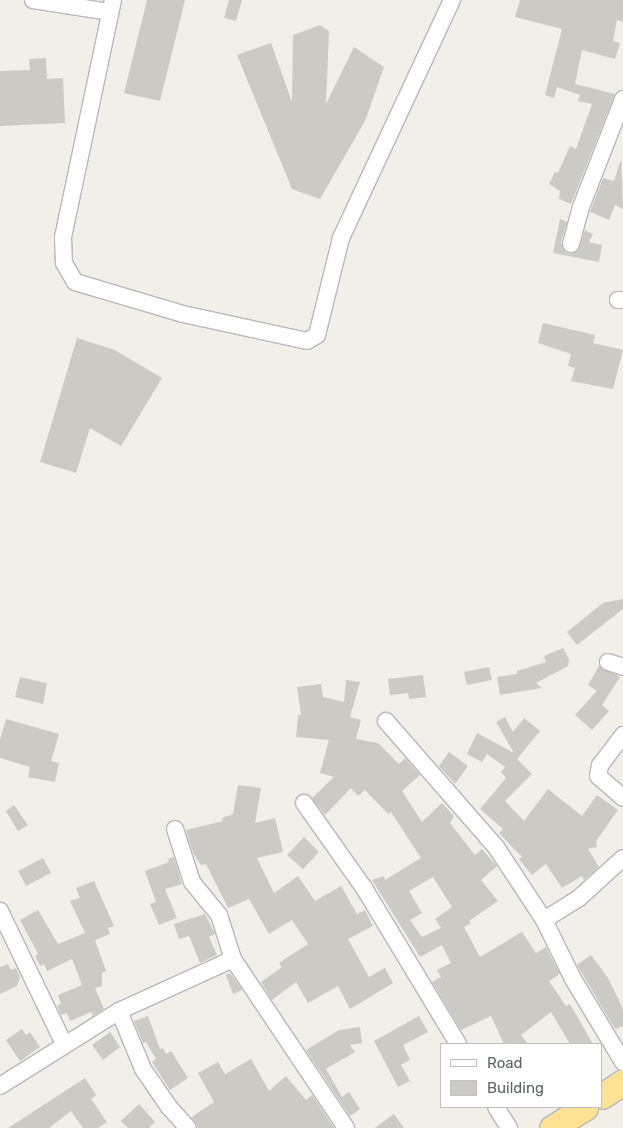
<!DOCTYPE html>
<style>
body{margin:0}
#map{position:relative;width:623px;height:1128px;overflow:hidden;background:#f1efe8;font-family:Rubik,sans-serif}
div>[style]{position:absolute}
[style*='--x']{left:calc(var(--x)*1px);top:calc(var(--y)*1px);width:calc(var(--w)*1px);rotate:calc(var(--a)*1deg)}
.building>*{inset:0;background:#cccac5}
.roads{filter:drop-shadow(1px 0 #b5b8bc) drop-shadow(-1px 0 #b5b8bc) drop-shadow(0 1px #b5b8bc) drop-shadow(0 -1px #b5b8bc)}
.minor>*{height:16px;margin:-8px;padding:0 8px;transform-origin:8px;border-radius:8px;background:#fff}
.highway>*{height:25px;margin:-12.5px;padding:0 12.5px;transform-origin:12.5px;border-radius:12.5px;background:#fde293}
span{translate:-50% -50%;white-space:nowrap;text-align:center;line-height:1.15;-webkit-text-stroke:5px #fff;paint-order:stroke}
.legend{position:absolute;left:440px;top:1043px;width:162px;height:65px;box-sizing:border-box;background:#fff;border:1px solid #bfc1c3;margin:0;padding:6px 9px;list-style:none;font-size:15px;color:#5f6368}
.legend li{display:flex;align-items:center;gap:10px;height:25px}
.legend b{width:25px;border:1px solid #bfc1c3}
</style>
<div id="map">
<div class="building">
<i style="clip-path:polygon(147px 0,185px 0,160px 101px,124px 93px)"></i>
<i style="clip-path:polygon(229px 0,242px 0,236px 21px,224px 18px)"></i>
<i style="clip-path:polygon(520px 0,623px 0,623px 22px,617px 20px,613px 41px,620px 43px,615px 59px,582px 50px,575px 84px,615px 94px,571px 204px,559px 199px,560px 191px,549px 184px,555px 172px,558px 173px,570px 146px,576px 149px,592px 104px,578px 101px,580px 95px,557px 87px,554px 98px,545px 95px,562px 29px,515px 17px)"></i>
<i style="clip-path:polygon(320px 25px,329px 31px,326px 104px,354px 47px,384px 67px,365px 121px,320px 199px,292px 189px,237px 55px,271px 43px,292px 102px,293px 35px)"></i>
<i style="clip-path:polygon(46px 58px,47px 79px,63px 78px,65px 123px,0 126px,0 71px,30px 70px,29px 59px)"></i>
<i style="clip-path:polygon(621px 159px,623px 209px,615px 205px,609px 220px,590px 212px,603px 178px,614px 181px)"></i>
<i style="clip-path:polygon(560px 219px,567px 222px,561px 242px,564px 251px,569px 254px,578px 251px,585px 230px,593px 234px,589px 242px,602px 245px,599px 262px,553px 253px)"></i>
<i style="clip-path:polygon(543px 323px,595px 335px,593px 343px,623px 350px,613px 389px,571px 381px,575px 368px,568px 366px,571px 354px,538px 343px)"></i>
<i style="clip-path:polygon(77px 338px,115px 350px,162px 378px,121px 446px,90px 428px,76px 473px,40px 462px)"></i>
<i style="clip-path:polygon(623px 599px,623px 609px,577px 645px,567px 632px,603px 603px)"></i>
<i style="clip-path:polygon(563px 648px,569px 659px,568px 666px,536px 683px,542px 688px,500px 695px,497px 677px,517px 674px,517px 671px,546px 662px,544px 656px)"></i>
<i style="clip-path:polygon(599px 666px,620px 677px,602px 705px,609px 711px,592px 730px,575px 715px,597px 691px,588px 685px)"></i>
<i style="clip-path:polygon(489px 667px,492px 680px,467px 685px,464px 672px)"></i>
<i style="clip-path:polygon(423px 675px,426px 697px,409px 699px,408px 693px,390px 695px,388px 679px)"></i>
<i style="clip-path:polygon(20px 677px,47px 683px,43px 704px,15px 697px)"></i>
<i style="clip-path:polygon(evenodd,346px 680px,360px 682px,350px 717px,361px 720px,356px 739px,378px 743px,399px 764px,405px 758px,420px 775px,402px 791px,422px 822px,442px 803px,454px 816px,450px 823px,475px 855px,482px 849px,497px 866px,481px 880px,498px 901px,469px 921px,471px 923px,464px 927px,480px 957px,522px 932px,536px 953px,546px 947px,560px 974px,549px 981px,566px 1006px,570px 1004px,593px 1044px,570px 1044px,551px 1012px,521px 1035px,528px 1044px,504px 1044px,491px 1016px,461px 1030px,432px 982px,441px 977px,437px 970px,451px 963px,442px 945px,420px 957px,372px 880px,384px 876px,385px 880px,421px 858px,391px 812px,388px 814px,365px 790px,358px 796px,351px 788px,325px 815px,312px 798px,334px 777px,320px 773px,329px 740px,296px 737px,298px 715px,301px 715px,297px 687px,321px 684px,323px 697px,344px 702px,346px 680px,433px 877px,452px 907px,435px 919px,441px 928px,422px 937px,410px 920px,422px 913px,409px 891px,433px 877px)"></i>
<i style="clip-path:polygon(505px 717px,513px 732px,524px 718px,540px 731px,517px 759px,532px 774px,505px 801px,524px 821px,548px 789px,582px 816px,597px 795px,618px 810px,596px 841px,597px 847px,588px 849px,599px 867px,584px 880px,582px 876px,562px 888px,546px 864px,532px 875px,519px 859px,522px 857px,499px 833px,503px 829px,480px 809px,506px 778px,501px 772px,505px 767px,487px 754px,482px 762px,467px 754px,477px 733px,514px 753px,496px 722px)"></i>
<i style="clip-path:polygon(6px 719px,59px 734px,51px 761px,59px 763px,55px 782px,28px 777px,30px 767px,0 758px,0 740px)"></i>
<i style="clip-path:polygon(449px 752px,468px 766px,455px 784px,439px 766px)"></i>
<i style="clip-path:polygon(238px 785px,261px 788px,255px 823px,275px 818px,283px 852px,257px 858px,274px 893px,298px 876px,315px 901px,341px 886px,357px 914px,365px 910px,373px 926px,348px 939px,369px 977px,385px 968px,393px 983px,350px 1009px,338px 986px,308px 1003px,296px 982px,272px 1000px,261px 982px,282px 967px,279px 963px,308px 944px,292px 920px,269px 934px,249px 899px,228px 908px,206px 864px,201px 865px,193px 853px,186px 830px,223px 821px,222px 818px,233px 814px)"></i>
<i style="clip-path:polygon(14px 805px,28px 825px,18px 831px,6px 811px)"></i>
<i style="clip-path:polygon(304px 837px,319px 852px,303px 869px,287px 855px)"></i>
<i style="clip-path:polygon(174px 857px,182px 884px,165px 889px,177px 918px,159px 925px,150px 904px,156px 902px,145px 871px,169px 862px,168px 859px)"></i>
<i style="clip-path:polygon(43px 858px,51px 873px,26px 886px,18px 871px)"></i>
<i style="clip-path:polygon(94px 881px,114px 926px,108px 928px,110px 934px,95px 940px,106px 971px,102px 973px,102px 986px,95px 988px,104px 1009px,93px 1016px,91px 1012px,70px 1021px,67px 1013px,61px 1015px,57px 1005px,61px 1004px,58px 995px,82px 985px,72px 959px,47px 971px,44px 964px,40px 966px,35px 956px,38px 954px,20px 920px,38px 910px,58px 944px,85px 933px,70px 901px,80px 898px,76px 888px)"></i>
<i style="clip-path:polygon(205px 914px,215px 934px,209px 937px,217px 955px,200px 963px,189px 936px,179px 939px,174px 924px)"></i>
<i style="clip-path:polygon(591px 955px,608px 978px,623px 1009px,623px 1026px,615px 1029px,577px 965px)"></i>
<i style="clip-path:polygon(8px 964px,11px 970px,16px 968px,20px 977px,17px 986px,0 994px,0 967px)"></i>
<i style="clip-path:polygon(230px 973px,242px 990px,233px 994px,226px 975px)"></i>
<i style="clip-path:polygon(148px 1016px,160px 1049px,163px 1048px,166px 1054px,171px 1051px,188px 1078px,170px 1090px,152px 1062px,156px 1059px,146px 1042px,143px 1043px,134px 1021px)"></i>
<i style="clip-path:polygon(419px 1016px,428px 1032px,403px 1045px,410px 1060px,401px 1065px,410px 1081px,398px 1087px,374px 1041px)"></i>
<i style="clip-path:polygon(360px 1027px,362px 1043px,350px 1045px,355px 1052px,326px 1069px,342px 1097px,349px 1092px,360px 1109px,350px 1116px,306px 1050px,339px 1030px)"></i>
<i style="clip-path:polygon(22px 1029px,26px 1035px,30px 1032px,40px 1047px,20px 1061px,6px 1040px)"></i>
<i style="clip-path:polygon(110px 1032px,120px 1047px,103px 1060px,92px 1045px)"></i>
<i style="clip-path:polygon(251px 1059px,269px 1091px,286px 1076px,306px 1100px,312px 1095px,334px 1128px,198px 1128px,192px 1117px,214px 1102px,198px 1073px,218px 1062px,225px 1074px)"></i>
<i style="clip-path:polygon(85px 1078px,96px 1095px,91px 1099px,107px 1122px,98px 1128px,83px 1128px,71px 1111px,49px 1128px,8px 1128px)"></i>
<i style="clip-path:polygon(139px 1104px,155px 1122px,149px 1128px,128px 1128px,121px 1121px)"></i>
<i style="clip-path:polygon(394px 1114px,404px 1128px,375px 1128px)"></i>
</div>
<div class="roads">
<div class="minor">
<i style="--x:33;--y:0;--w:78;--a:8.9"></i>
<i style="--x:113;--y:0;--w:242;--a:101.9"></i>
<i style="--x:63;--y:237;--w:26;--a:88"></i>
<i style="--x:64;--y:263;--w:22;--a:60"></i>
<i style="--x:75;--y:282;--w:113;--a:16.5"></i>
<i style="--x:183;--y:314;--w:127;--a:12.3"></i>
<i style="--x:307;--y:341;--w:12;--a:-31"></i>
<i style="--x:317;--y:335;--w:100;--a:-76.1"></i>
<i style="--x:341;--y:238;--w:263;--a:-65"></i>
<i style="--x:571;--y:244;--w:38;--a:-75"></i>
<i style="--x:581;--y:207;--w:116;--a:-68.7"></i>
<i style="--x:618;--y:300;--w:5;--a:0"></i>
<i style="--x:608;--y:662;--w:16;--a:18"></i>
<i style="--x:386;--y:721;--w:167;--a:48.9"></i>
<i style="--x:496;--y:847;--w:87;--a:56.7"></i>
<i style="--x:544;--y:920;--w:66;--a:63.8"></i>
<i style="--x:573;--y:979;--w:97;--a:58.9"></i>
<i style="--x:623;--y:735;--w:38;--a:127"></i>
<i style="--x:600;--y:765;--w:11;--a:100"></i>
<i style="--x:598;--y:776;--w:33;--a:41"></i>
<i style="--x:304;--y:803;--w:104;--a:54.8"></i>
<i style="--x:364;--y:888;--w:182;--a:58.9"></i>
<i style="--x:175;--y:829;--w:56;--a:72.2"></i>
<i style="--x:192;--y:882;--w:43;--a:50.7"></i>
<i style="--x:219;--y:915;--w:46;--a:72.3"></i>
<i style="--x:233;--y:959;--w:203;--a:56.2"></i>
<i style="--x:0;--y:911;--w:148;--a:64.3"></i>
<i style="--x:544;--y:920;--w:41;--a:-32.2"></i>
<i style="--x:579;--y:898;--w:59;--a:-42.3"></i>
<i style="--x:119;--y:1011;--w:63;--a:67.5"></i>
<i style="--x:143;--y:1069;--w:46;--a:55.6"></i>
<i style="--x:169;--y:1107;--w:28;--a:48"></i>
<i style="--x:0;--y:1086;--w:141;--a:-32.2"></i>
<i style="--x:119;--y:1011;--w:125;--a:-24.5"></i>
<i style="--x:496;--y:1107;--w:25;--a:58"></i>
</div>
<div class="highway">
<i style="--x:602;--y:1096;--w:25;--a:-34"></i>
<i style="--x:552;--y:1128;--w:39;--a:-32"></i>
</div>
</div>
<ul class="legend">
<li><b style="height:6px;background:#fff"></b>Road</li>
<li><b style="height:14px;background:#cccac5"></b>Building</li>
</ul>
</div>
